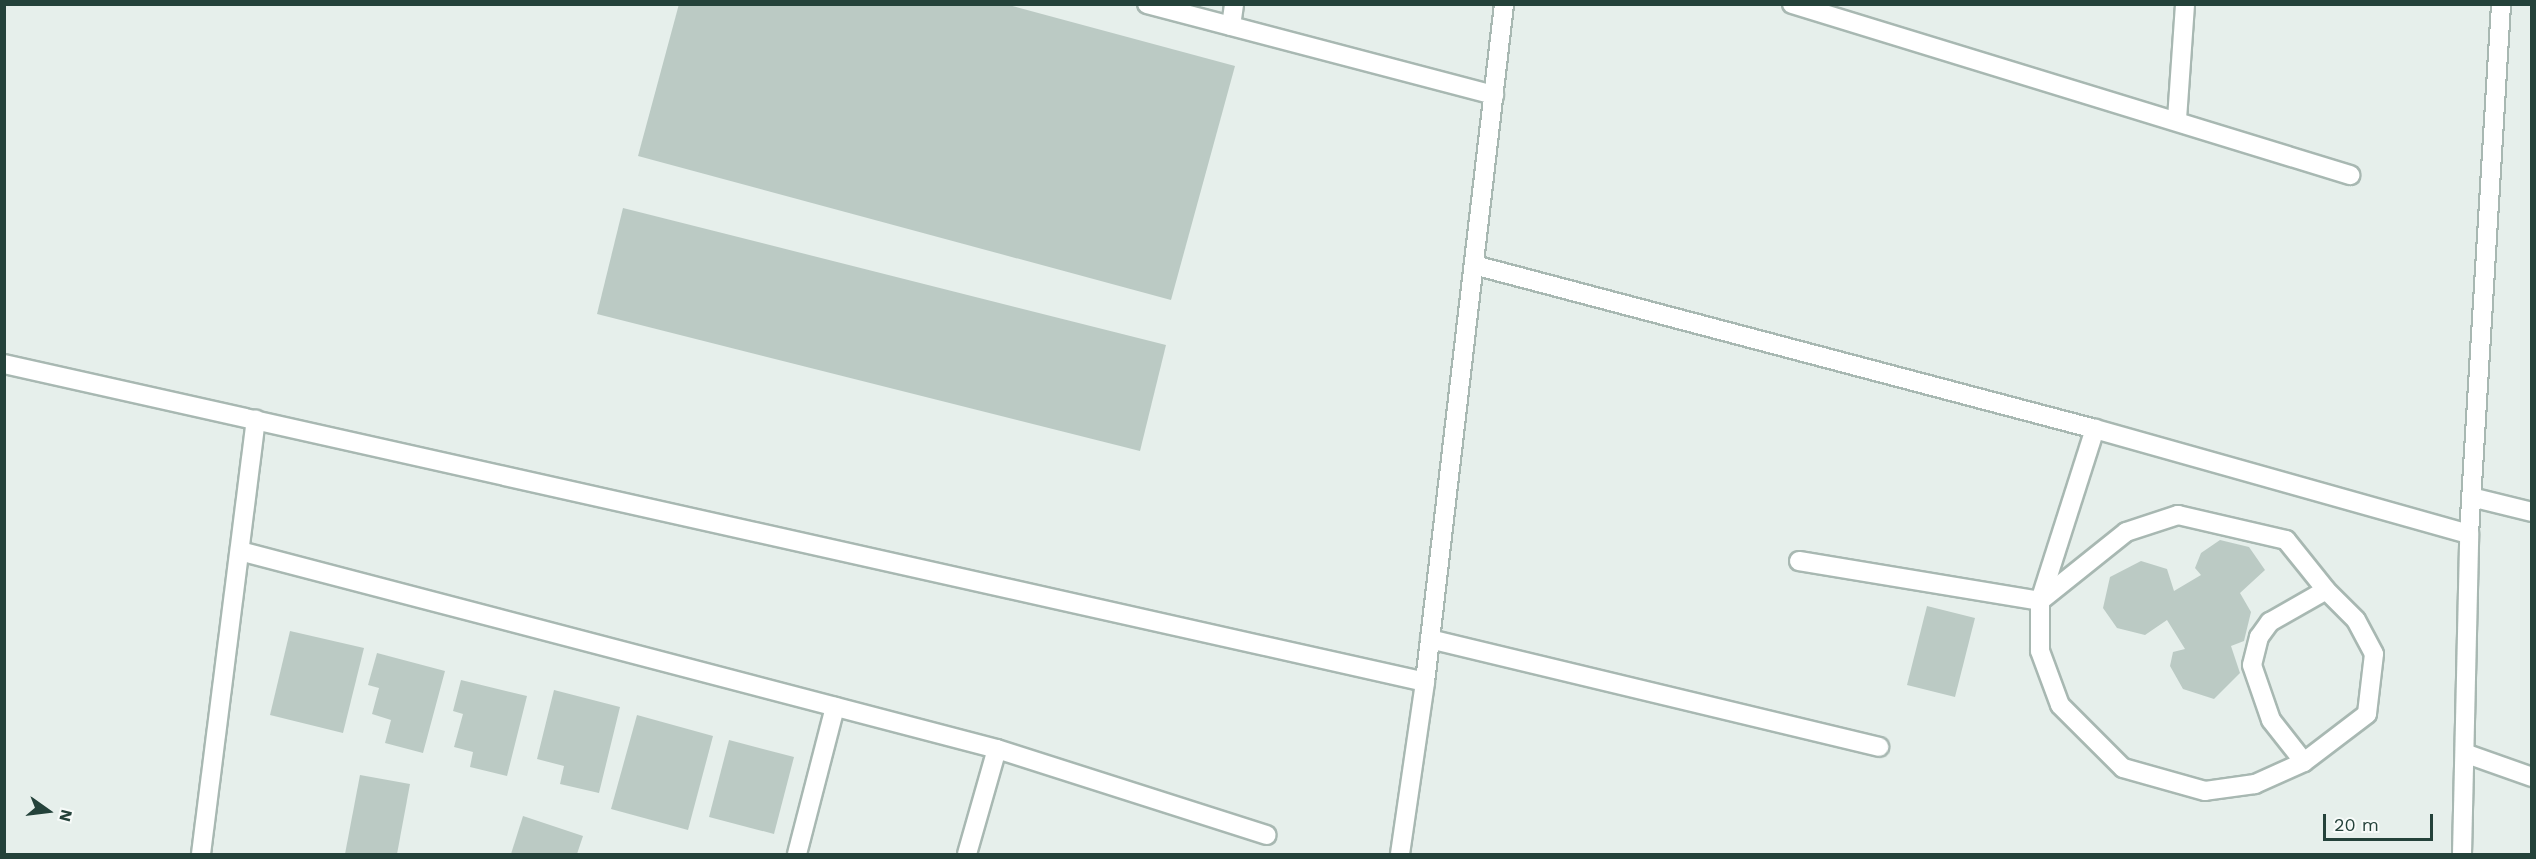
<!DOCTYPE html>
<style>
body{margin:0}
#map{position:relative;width:2536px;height:859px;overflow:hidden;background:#e6efeb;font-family:"Work Sans",sans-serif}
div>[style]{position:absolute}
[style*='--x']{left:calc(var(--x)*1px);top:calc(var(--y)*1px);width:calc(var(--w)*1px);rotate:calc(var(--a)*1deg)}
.building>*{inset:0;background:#bbcac4}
.roads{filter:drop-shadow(2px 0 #a8b8b2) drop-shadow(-2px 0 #a8b8b2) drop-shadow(0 2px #a8b8b2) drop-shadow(0 -2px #a8b8b2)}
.lane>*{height:18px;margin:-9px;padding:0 9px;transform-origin:9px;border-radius:9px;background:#fff}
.street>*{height:18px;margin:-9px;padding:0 9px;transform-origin:9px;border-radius:9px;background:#fff}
span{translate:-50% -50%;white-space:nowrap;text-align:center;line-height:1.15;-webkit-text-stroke:6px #f7fbf9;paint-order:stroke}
.frame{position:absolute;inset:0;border:6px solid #24423a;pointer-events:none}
.north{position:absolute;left:18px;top:781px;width:60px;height:60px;-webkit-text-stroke:4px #f7fbf9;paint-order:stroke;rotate:104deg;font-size:16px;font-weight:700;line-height:24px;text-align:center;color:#24423a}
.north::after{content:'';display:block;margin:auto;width:21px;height:27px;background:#24423a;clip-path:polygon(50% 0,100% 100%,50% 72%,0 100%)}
.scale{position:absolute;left:2323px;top:814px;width:110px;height:27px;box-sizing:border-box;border:3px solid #24423a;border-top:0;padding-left:8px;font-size:18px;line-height:21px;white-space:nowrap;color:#24423a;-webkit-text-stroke:4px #f7fbf9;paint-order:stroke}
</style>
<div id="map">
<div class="building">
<i style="clip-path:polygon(679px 4px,1005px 4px,1235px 66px,1171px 300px,638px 156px)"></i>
<i style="clip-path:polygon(623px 208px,1166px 345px,1140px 451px,597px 314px)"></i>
<i style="clip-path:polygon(2220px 540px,2249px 547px,2265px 570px,2240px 593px,2251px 612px,2244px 641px,2231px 646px,2240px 673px,2214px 699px,2183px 689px,2170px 666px,2173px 652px,2185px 649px,2167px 620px,2145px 635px,2117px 628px,2103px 608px,2110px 577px,2141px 561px,2167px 569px,2174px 591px,2201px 575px,2195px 568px,2201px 553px)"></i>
<i style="clip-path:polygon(1927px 606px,1975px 618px,1955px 697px,1907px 685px)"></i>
<i style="clip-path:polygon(290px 631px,364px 648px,343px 733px,270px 715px)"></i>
<i style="clip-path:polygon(377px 653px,445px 671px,423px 753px,385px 743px,391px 720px,372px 714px,379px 688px,368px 685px)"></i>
<i style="clip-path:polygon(461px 680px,527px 696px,507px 776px,470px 767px,473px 752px,454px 747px,463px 714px,453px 711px)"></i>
<i style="clip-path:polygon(554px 690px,620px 707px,599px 793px,560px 784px,564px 766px,537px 759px)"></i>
<i style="clip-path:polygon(637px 715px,713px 736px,688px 830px,611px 809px)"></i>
<i style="clip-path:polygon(729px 740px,794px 757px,774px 834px,709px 817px)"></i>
<i style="clip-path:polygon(360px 775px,410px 784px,397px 854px,345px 854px)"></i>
<i style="clip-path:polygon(523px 816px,583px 836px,577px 854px,511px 854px)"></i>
</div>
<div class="roads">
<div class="lane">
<i style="--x:1799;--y:561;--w:244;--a:9.4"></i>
<i style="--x:2040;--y:601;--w:110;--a:-38.7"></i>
<i style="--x:2126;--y:532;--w:55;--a:-18.1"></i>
<i style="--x:2178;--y:515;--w:111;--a:13"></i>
<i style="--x:2286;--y:540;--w:64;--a:51.3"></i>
<i style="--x:2326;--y:590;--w:42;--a:45"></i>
<i style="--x:2356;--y:620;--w:38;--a:62"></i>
<i style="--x:2374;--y:654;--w:60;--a:96.7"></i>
<i style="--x:2367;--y:714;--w:79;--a:142.7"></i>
<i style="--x:2304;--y:762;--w:54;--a:155.8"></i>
<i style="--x:2255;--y:784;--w:50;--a:172"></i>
<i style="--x:2205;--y:791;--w:85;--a:-164.3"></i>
<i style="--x:2123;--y:768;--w:89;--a:-135"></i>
<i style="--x:2060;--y:705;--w:58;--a:-110.3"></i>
<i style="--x:2040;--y:651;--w:50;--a:-90"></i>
<i style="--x:2040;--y:601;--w:181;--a:-72.3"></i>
<i style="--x:2304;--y:762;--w:53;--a:-128.2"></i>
<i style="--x:2271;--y:720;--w:58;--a:-109.1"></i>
<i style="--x:2252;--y:665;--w:29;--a:-76"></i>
<i style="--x:2259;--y:637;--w:19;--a:-54"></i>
<i style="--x:2270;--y:622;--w:64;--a:-29.7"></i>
</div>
<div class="street">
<i style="--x:1147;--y:4;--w:359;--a:14.7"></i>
<i style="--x:1792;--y:4;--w:584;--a:17.04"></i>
<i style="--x:1231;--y:26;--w:22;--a:-82"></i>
<i style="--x:2177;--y:119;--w:115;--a:-86"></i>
<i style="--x:1474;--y:265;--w:642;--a:14.79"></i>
<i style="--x:2095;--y:429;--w:388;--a:15.7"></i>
<i style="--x:4;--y:364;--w:1456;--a:12.61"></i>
<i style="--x:2471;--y:497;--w:63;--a:13.8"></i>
<i style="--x:240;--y:551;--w:782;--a:14.66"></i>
<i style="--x:997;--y:749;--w:283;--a:17.7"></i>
<i style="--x:1430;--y:639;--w:462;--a:13.5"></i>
<i style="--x:2467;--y:754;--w:69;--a:19.5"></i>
<i style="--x:201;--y:854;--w:438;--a:-82.8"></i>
<i style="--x:797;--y:854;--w:152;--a:-75.5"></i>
<i style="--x:967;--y:854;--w:109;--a:-74.1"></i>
<i style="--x:1400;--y:854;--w:174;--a:-81.7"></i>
<i style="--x:1425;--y:682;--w:683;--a:-83.35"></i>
<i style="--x:2462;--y:854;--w:320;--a:-88.7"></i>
<i style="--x:2469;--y:534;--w:531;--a:-86.54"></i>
</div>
</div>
<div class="frame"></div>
<div class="north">N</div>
<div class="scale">20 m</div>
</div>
